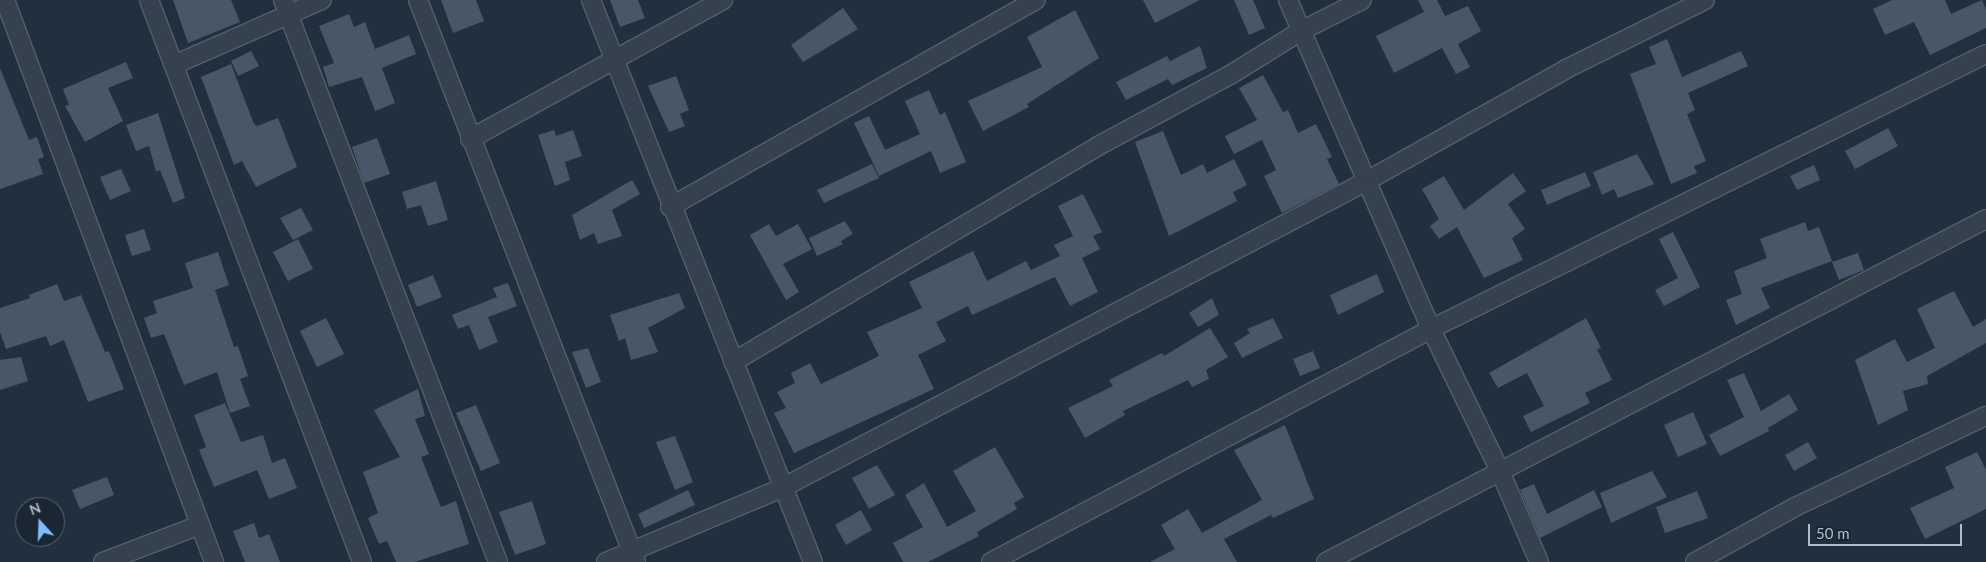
<!DOCTYPE html>
<style>
body{margin:0}
#map{position:relative;width:1986px;height:562px;overflow:hidden;background:#21303e;font-family:Lato,sans-serif}
div>[style]{position:absolute}
[style*='--x']{left:calc(var(--x)*1px);top:calc(var(--y)*1px);width:calc(var(--w)*1px);rotate:calc(var(--a)*1deg)}
.building>*{inset:0;background:#475767}
.roads{filter:drop-shadow(1px 0 #535f6c) drop-shadow(-1px 0 #535f6c) drop-shadow(0 1px #535f6c) drop-shadow(0 -1px #535f6c)}
.street>*{height:18px;margin:-9px;padding:0 9px;transform-origin:9px;border-radius:9px;background:#35424e}
span{translate:-50% -50%;white-space:nowrap;text-align:center;line-height:1.15;-webkit-text-stroke:4.5px #1a2733;paint-order:stroke}
.north{position:absolute;left:15px;top:497px;width:50px;height:50px;box-sizing:border-box;background:#1a2733;border:1px solid #56636f;border-radius:50%;rotate:340deg;font-size:14px;font-weight:700;line-height:20px;text-align:center;color:#b1bcc9}
.north::after{content:'';display:block;margin:auto;width:18px;height:22px;background:#80bcff;clip-path:polygon(50% 0,100% 100%,50% 72%,0 100%)}
.scale{position:absolute;left:1808px;top:524px;width:154px;height:22px;box-sizing:border-box;border:2px solid #b1bcc9;border-top:0;padding-left:6px;font-size:15px;line-height:18px;white-space:nowrap;color:#b1bcc9;-webkit-text-stroke:4px #1a2733;paint-order:stroke}
</style>
<div id="map">
<div class="building">
<i style="clip-path:polygon(173px 0,231px 0,240px 22px,188px 43px)"></i>
<i style="clip-path:polygon(441px 0,476px 0,484px 21px,453px 33px)"></i>
<i style="clip-path:polygon(610px 0,638px 0,645px 18px,620px 27px)"></i>
<i style="clip-path:polygon(1143px 0,1200px 0,1155px 23px)"></i>
<i style="clip-path:polygon(1234px 0,1253px 0,1265px 28px,1249px 35px)"></i>
<i style="clip-path:polygon(1418px 0,1437px 0,1445px 16px,1468px 6px,1481px 31px,1458px 44px,1470px 67px,1456px 74px,1442px 48px,1394px 73px,1376px 36px,1424px 12px)"></i>
<i style="clip-path:polygon(1892px 0,1945px 0,1951px 14px,1982px 0,1986px 9px,1986px 28px,1930px 55px,1914px 22px,1885px 35px,1873px 9px)"></i>
<i style="clip-path:polygon(843px 8px,858px 29px,803px 62px,791px 45px)"></i>
<i style="clip-path:polygon(1075px 10px,1099px 58px,1027px 104px,1029px 107px,983px 131px,968px 101px,1042px 67px,1027px 37px)"></i>
<i style="clip-path:polygon(349px 14px,354px 27px,365px 22px,375px 49px,409px 35px,416px 54px,382px 68px,395px 103px,375px 111px,362px 77px,329px 87px,323px 67px,334px 63px,319px 26px)"></i>
<i style="clip-path:polygon(1667px 39px,1682px 77px,1741px 51px,1748px 66px,1688px 93px,1695px 110px,1687px 114px,1706px 161px,1694px 166px,1697px 173px,1671px 184px,1630px 74px,1656px 64px,1649px 47px)"></i>
<i style="clip-path:polygon(1200px 46px,1207px 68px,1172px 85px,1168px 79px,1126px 100px,1116px 82px,1167px 56px,1170px 61px)"></i>
<i style="clip-path:polygon(251px 51px,259px 66px,238px 76px,231px 61px)"></i>
<i style="clip-path:polygon(126px 62px,133px 78px,108px 88px,123px 121px,85px 142px,65px 106px,69px 105px,63px 89px)"></i>
<i style="clip-path:polygon(231px 64px,254px 124px,257px 126px,278px 118px,297px 167px,256px 187px,242px 161px,234px 165px,201px 77px)"></i>
<i style="clip-path:polygon(0 68px,29px 140px,37px 137px,44px 157px,38px 159px,43px 174px,0 189px)"></i>
<i style="clip-path:polygon(1263px 75px,1283px 112px,1288px 110px,1298px 133px,1316px 124px,1332px 157px,1327px 159px,1339px 184px,1282px 213px,1264px 176px,1276px 170px,1262px 140px,1234px 154px,1225px 136px,1257px 120px,1239px 88px)"></i>
<i style="clip-path:polygon(676px 76px,689px 110px,680px 114px,685px 126px,669px 132px,648px 86px)"></i>
<i style="clip-path:polygon(929px 90px,940px 115px,945px 112px,966px 162px,940px 173px,931px 151px,879px 176px,854px 123px,869px 116px,885px 150px,920px 134px,905px 101px)"></i>
<i style="clip-path:polygon(158px 113px,185px 198px,173px 203px,160px 170px,156px 172px,149px 146px,136px 151px,126px 125px)"></i>
<i style="clip-path:polygon(1888px 128px,1898px 146px,1855px 169px,1845px 151px)"></i>
<i style="clip-path:polygon(554px 130px,556px 136px,573px 130px,582px 156px,565px 162px,570px 180px,555px 186px,538px 135px)"></i>
<i style="clip-path:polygon(1163px 131px,1181px 175px,1203px 164px,1207px 173px,1234px 159px,1247px 185px,1233px 192px,1237px 201px,1169px 236px,1135px 142px)"></i>
<i style="clip-path:polygon(377px 138px,390px 174px,364px 183px,352px 147px)"></i>
<i style="clip-path:polygon(1637px 154px,1654px 184px,1618px 198px,1614px 189px,1602px 195px,1593px 172px)"></i>
<i style="clip-path:polygon(872px 164px,879px 178px,824px 203px,817px 190px)"></i>
<i style="clip-path:polygon(1814px 165px,1820px 180px,1797px 190px,1790px 176px)"></i>
<i style="clip-path:polygon(121px 169px,131px 191px,110px 200px,100px 177px)"></i>
<i style="clip-path:polygon(1585px 172px,1591px 186px,1547px 205px,1541px 190px)"></i>
<i style="clip-path:polygon(1513px 173px,1526px 191px,1508px 204px,1525px 229px,1512px 238px,1523px 260px,1484px 278px,1457px 227px,1439px 239px,1430px 226px,1439px 219px,1422px 189px,1444px 176px,1464px 210px)"></i>
<i style="clip-path:polygon(632px 180px,640px 194px,612px 210px,622px 236px,598px 244px,594px 233px,580px 240px,572px 215px)"></i>
<i style="clip-path:polygon(436px 181px,448px 220px,428px 226px,421px 205px,407px 209px,402px 192px)"></i>
<i style="clip-path:polygon(1083px 194px,1102px 232px,1093px 236px,1100px 249px,1082px 258px,1098px 292px,1070px 306px,1055px 277px,972px 315px,968px 306px,936px 322px,946px 341px,918px 355px,934px 389px,794px 453px,774px 413px,786px 408px,777px 392px,795px 383px,791px 373px,810px 363px,821px 384px,879px 356px,867px 332px,922px 308px,909px 282px,973px 251px,987px 281px,1026px 261px,1031px 270px,1060px 256px,1054px 245px,1073px 236px,1058px 206px)"></i>
<i style="clip-path:polygon(301px 208px,313px 230px,293px 240px,280px 218px)"></i>
<i style="clip-path:polygon(845px 221px,853px 234px,841px 241px,843px 244px,817px 256px,809px 238px)"></i>
<i style="clip-path:polygon(1805px 222px,1808px 231px,1819px 227px,1832px 261px,1761px 288px,1770px 308px,1736px 325px,1726px 300px,1742px 294px,1734px 271px,1767px 258px,1760px 239px)"></i>
<i style="clip-path:polygon(769px 224px,776px 236px,798px 224px,812px 249px,783px 264px,799px 292px,786px 300px,750px 235px)"></i>
<i style="clip-path:polygon(144px 229px,151px 250px,132px 256px,125px 235px)"></i>
<i style="clip-path:polygon(1673px 232px,1700px 287px,1664px 306px,1655px 290px,1678px 278px,1659px 239px)"></i>
<i style="clip-path:polygon(298px 239px,313px 269px,288px 281px,273px 252px)"></i>
<i style="clip-path:polygon(218px 252px,229px 285px,215px 290px,234px 347px,238px 346px,248px 376px,240px 379px,250px 406px,230px 413px,217px 372px,184px 385px,164px 334px,151px 338px,144px 318px,157px 313px,153px 301px,193px 288px,185px 263px)"></i>
<i style="clip-path:polygon(1858px 253px,1864px 270px,1839px 280px,1832px 262px)"></i>
<i style="clip-path:polygon(1377px 274px,1384px 292px,1338px 315px,1330px 295px)"></i>
<i style="clip-path:polygon(433px 275px,442px 297px,417px 307px,408px 285px)"></i>
<i style="clip-path:polygon(508px 283px,517px 306px,488px 317px,498px 342px,479px 350px,469px 325px,458px 329px,452px 315px,497px 297px,493px 288px)"></i>
<i style="clip-path:polygon(57px 284px,64px 301px,81px 295px,105px 352px,109px 351px,124px 389px,88px 402px,64px 340px,50px 346px,46px 336px,6px 349px,0 332px,0 308px,30px 298px,29px 295px)"></i>
<i style="clip-path:polygon(1954px 291px,1973px 327px,1986px 319px,1986px 343px,1927px 376px,1928px 384px,1903px 391px,1908px 410px,1878px 425px,1855px 360px,1895px 339px,1907px 362px,1935px 348px,1917px 309px)"></i>
<i style="clip-path:polygon(679px 293px,685px 308px,648px 328px,658px 352px,631px 360px,625px 338px,619px 341px,610px 315px)"></i>
<i style="clip-path:polygon(1212px 298px,1219px 315px,1198px 327px,1189px 313px)"></i>
<i style="clip-path:polygon(326px 318px,344px 354px,317px 367px,300px 331px)"></i>
<i style="clip-path:polygon(1273px 318px,1283px 338px,1242px 358px,1234px 343px,1250px 333px,1247px 329px)"></i>
<i style="clip-path:polygon(1586px 318px,1601px 348px,1597px 349px,1612px 380px,1585px 393px,1590px 403px,1531px 432px,1523px 416px,1544px 406px,1527px 373px,1498px 388px,1489px 373px)"></i>
<i style="clip-path:polygon(1210px 328px,1228px 357px,1206px 370px,1209px 379px,1192px 387px,1188px 380px,1123px 411px,1125px 415px,1085px 438px,1068px 408px,1113px 386px,1109px 380px,1162px 353px,1164px 356px)"></i>
<i style="clip-path:polygon(588px 348px,601px 382px,586px 388px,572px 352px)"></i>
<i style="clip-path:polygon(1313px 351px,1320px 368px,1300px 376px,1293px 359px)"></i>
<i style="clip-path:polygon(21px 357px,28px 381px,0 390px,0 360px)"></i>
<i style="clip-path:polygon(1744px 373px,1761px 411px,1789px 394px,1798px 410px,1768px 428px,1769px 431px,1720px 456px,1709px 435px,1744px 417px,1727px 380px)"></i>
<i style="clip-path:polygon(418px 389px,425px 416px,415px 419px,429px 454px,421px 457px,441px 507px,456px 501px,469px 544px,415px 562px,396px 562px,387px 541px,379px 544px,368px 518px,378px 513px,363px 472px,400px 457px,374px 410px)"></i>
<i style="clip-path:polygon(225px 403px,241px 442px,263px 435px,272px 463px,285px 458px,297px 488px,269px 499px,257px 470px,214px 487px,199px 450px,206px 447px,194px 415px)"></i>
<i style="clip-path:polygon(476px 405px,500px 463px,481px 471px,456px 413px)"></i>
<i style="clip-path:polygon(1693px 412px,1707px 444px,1678px 457px,1664px 425px)"></i>
<i style="clip-path:polygon(1285px 425px,1314px 499px,1273px 518px,1271px 515px,1224px 539px,1237px 562px,1150px 562px,1175px 549px,1161px 525px,1188px 509px,1202px 533px,1262px 500px,1234px 450px)"></i>
<i style="clip-path:polygon(675px 436px,693px 482px,675px 490px,656px 442px)"></i>
<i style="clip-path:polygon(1808px 442px,1817px 458px,1794px 471px,1785px 455px)"></i>
<i style="clip-path:polygon(995px 447px,1024px 497px,1014px 503px,1017px 509px,977px 532px,979px 536px,928px 562px,903px 562px,893px 543px,923px 527px,905px 495px,924px 483px,947px 527px,976px 511px,953px 471px)"></i>
<i style="clip-path:polygon(1977px 452px,1986px 470px,1986px 509px,1925px 539px,1910px 508px,1954px 488px,1945px 467px)"></i>
<i style="clip-path:polygon(877px 465px,895px 495px,869px 509px,852px 478px)"></i>
<i style="clip-path:polygon(1652px 471px,1667px 497px,1611px 523px,1600px 493px)"></i>
<i style="clip-path:polygon(107px 477px,114px 495px,80px 509px,72px 490px)"></i>
<i style="clip-path:polygon(1534px 484px,1547px 514px,1594px 490px,1602px 507px,1540px 538px,1520px 490px)"></i>
<i style="clip-path:polygon(688px 490px,695px 505px,644px 528px,638px 514px)"></i>
<i style="clip-path:polygon(1697px 491px,1708px 518px,1665px 533px,1656px 507px)"></i>
<i style="clip-path:polygon(532px 501px,546px 544px,515px 555px,499px 512px)"></i>
<i style="clip-path:polygon(861px 510px,872px 530px,846px 545px,835px 525px)"></i>
<i style="clip-path:polygon(254px 523px,259px 538px,269px 534px,280px 562px,245px 562px,233px 531px)"></i>
</div>
<div class="roads">
<div class="street">
<i style="--x:5;--y:0;--w:600;--a:69.6"></i>
<i style="--x:149;--y:0;--w:601;--a:69.24"></i>
<i style="--x:283;--y:0;--w:602;--a:69.07"></i>
<i style="--x:418;--y:0;--w:603;--a:68.8"></i>
<i style="--x:591;--y:0;--w:604;--a:68.45"></i>
<i style="--x:1288;--y:0;--w:359;--a:66.5"></i>
<i style="--x:1431;--y:329;--w:158;--a:64.1"></i>
<i style="--x:1500;--y:471;--w:99;--a:66.8"></i>
<i style="--x:176;--y:64;--w:159;--a:-23.7"></i>
<i style="--x:470;--y:139;--w:289;--a:-28.8"></i>
<i style="--x:670;--y:207;--w:420;--a:-29.5"></i>
<i style="--x:733;--y:362;--w:424;--a:-30.6"></i>
<i style="--x:1098;--y:146;--w:150;--a:-28.3"></i>
<i style="--x:1230;--y:75;--w:84;--a:-31.8"></i>
<i style="--x:1301;--y:31;--w:68;--a:-26.9"></i>
<i style="--x:103;--y:562;--w:104;--a:-20.9"></i>
<i style="--x:606;--y:562;--w:191;--a:-22.8"></i>
<i style="--x:782;--y:488;--w:658;--a:-27.69"></i>
<i style="--x:1365;--y:182;--w:231;--a:-29.3"></i>
<i style="--x:1566;--y:69;--w:155;--a:-26.4"></i>
<i style="--x:991;--y:562;--w:498;--a:-27.9"></i>
<i style="--x:1431;--y:329;--w:619;--a:-26.36"></i>
<i style="--x:1326;--y:562;--w:744;--a:-27.46"></i>
<i style="--x:1695;--y:562;--w:114;--a:-28.8"></i>
<i style="--x:1795;--y:507;--w:212;--a:-25.5"></i>
</div>
</div>
<div class="north">N</div>
<div class="scale">50 m</div>
</div>
